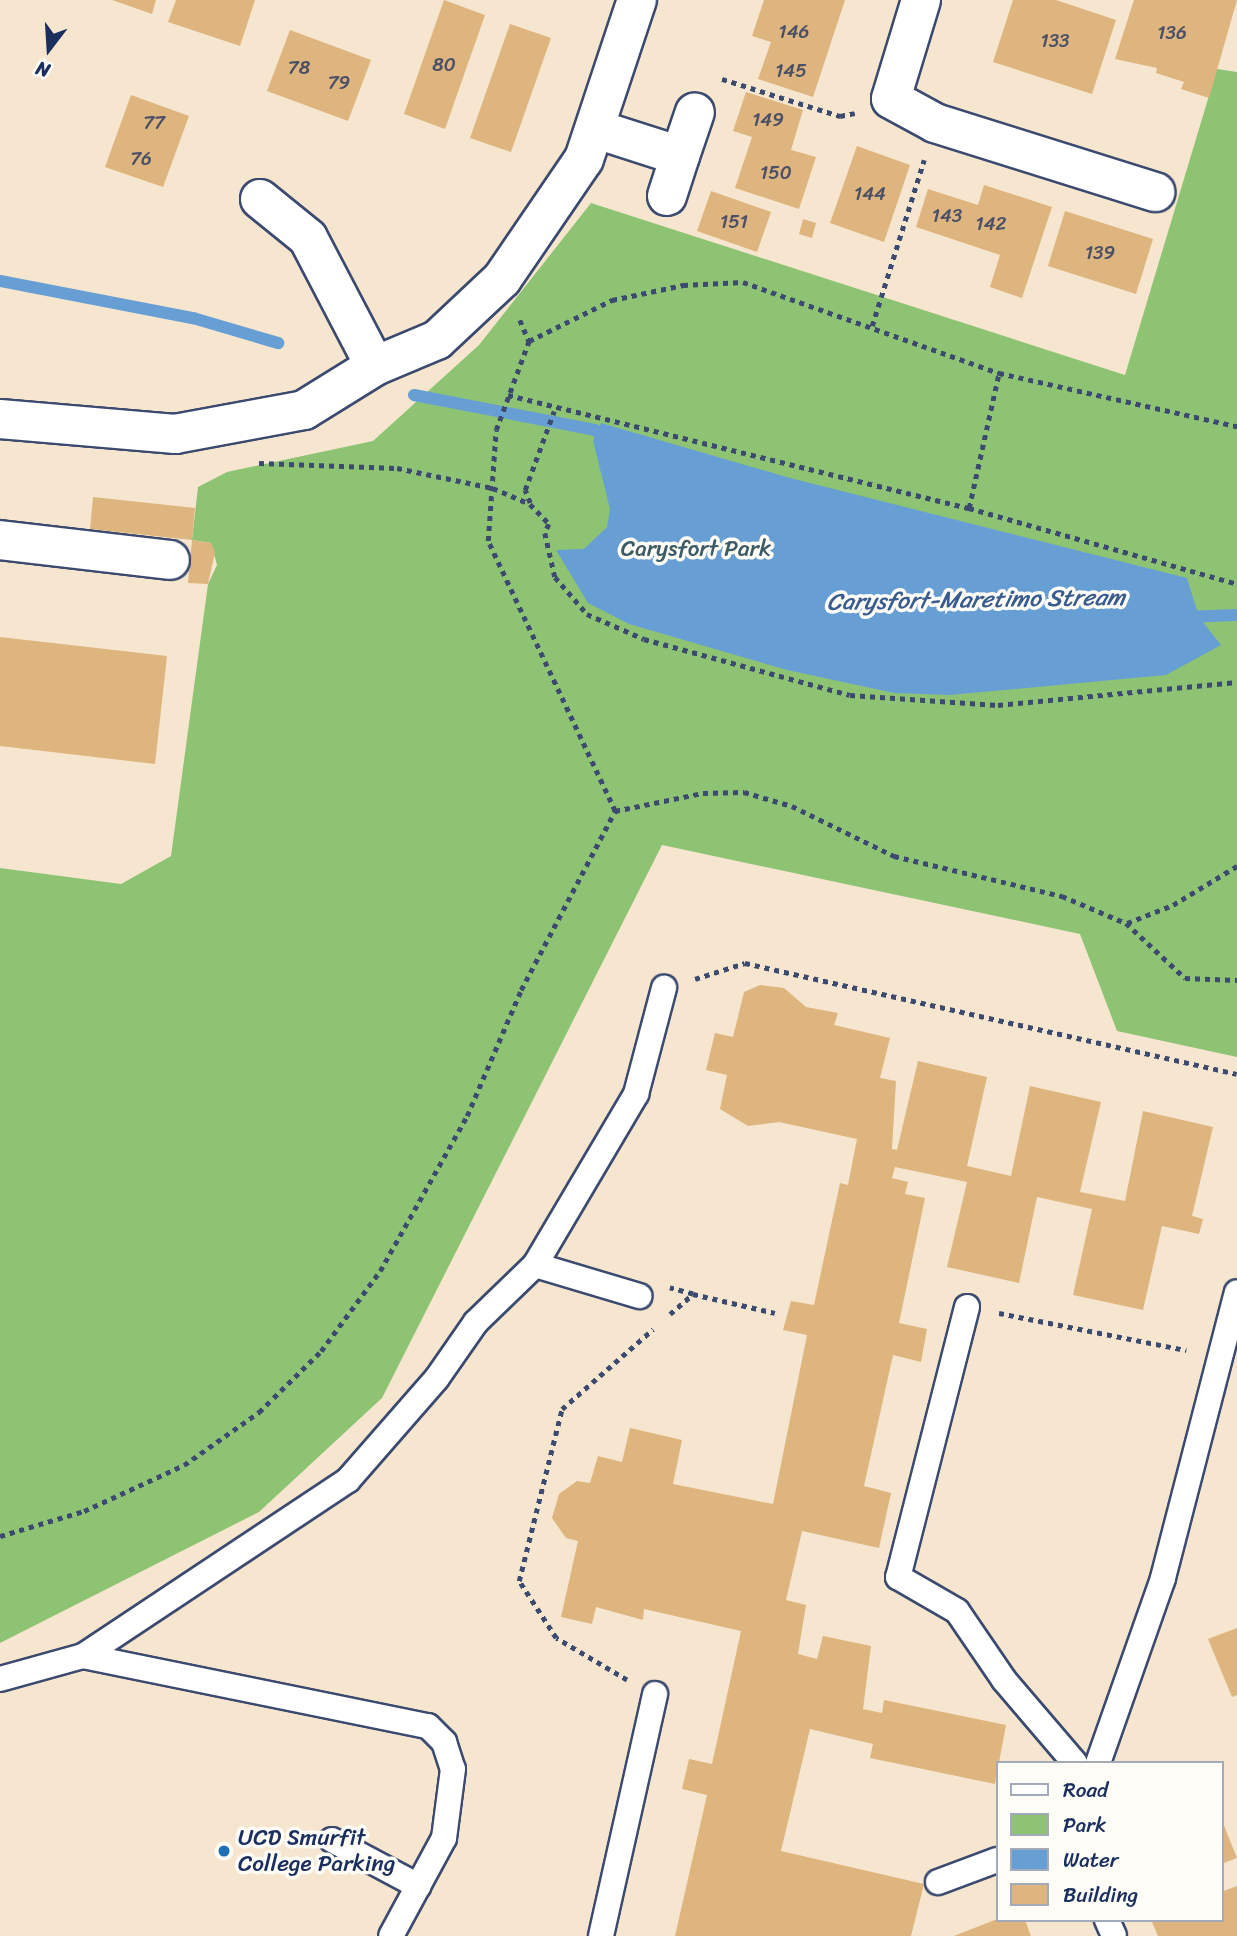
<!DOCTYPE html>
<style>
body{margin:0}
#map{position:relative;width:1237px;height:1936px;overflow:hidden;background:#f6e6cf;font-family:Sriracha,sans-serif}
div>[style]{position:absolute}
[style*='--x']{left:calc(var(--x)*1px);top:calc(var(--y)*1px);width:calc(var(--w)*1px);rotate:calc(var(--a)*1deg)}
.green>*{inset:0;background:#8fc374}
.water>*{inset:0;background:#679fd5}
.stream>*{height:12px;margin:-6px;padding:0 6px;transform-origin:6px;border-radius:6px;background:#679fd5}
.building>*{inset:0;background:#deb57e}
.path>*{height:4.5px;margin-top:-2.25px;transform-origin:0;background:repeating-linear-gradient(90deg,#3c4a6f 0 5px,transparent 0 10px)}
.roads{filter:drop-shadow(2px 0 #3c4a6f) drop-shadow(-2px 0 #3c4a6f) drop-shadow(0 2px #3c4a6f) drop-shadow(0 -2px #3c4a6f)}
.lane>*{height:24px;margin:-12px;padding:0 12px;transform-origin:12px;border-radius:12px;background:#fff}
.street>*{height:38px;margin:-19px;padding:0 19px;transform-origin:19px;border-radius:19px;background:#fff}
.dots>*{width:19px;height:19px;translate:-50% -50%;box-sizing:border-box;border:4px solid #fdfcf7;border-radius:50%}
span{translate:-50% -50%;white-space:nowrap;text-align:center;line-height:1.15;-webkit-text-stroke:7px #fdfcf7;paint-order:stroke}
.number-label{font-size:19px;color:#4c5066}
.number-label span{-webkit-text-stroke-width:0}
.park-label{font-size:23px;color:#3e5b65}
.poi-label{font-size:23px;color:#1b2f5e}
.left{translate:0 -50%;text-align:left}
.water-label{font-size:24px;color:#395c8e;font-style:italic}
.legend{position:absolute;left:996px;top:1761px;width:228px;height:161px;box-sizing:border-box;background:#fdfcf7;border:2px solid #a3aaba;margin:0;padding:9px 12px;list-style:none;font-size:21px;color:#1b2f5e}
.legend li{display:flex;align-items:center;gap:14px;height:35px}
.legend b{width:35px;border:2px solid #a3aaba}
.north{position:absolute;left:14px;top:14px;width:70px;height:70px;-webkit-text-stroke:5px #fdfcf7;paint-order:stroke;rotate:197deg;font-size:19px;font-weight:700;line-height:28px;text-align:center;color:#1b2f5e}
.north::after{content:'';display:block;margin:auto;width:24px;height:32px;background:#1b2f5e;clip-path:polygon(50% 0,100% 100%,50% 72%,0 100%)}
</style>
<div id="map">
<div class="green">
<i style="clip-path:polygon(1217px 69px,1237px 72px,1237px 1057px,1117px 1031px,1080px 934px,662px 845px,382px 1398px,259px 1512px,0 1643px,0 868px,121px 884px,171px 856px,208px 584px,217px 565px,211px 543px,192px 540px,198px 487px,227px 472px,373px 441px,479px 345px,591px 203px,1125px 375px)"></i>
</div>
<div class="water">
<i style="clip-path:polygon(601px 423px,790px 478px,1187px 578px,1199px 617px,1221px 645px,1166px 675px,950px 695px,894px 693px,787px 670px,629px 624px,588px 603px,556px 550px,584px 549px,607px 527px,610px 509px,593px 441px)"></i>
</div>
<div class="stream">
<i style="--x:0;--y:281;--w:197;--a:10.9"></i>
<i style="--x:193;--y:318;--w:89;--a:16.4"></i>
<i style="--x:414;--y:395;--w:184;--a:10.9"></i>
<i style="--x:595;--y:430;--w:15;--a:42"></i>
<i style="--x:1184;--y:617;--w:53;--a:-2.2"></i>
</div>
<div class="building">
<i style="clip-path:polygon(112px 0,156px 0,152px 14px)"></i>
<i style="clip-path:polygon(176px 0,255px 0,240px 46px,168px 22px)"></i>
<i style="clip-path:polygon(444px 0,485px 15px,445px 129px,404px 114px)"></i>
<i style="clip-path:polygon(764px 0,845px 0,813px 97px,758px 79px,771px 42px,752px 36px)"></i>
<i style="clip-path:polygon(1013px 0,1056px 0,1116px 20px,1092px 94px,993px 62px)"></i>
<i style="clip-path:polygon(1134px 0,1237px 0,1209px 98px,1181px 89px,1184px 82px,1156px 73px,1157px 68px,1115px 59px)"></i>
<i style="clip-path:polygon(510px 24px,551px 38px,511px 152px,470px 138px)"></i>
<i style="clip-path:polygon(290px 30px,371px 60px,348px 121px,267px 91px)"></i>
<i style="clip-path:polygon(746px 92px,803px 110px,791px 150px,816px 157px,799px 209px,735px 188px,752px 137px,733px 131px)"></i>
<i style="clip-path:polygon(131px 95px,189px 116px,163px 187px,105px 167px)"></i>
<i style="clip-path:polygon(857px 146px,910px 165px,884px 242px,830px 223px)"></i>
<i style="clip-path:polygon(984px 185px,1052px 207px,1022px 298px,990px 287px,1000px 255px,916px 227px,928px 189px,978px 205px)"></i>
<i style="clip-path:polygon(711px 191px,771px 212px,757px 252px,697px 231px)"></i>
<i style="clip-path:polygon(1065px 211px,1153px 239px,1136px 294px,1048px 266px)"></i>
<i style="clip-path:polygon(803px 219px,816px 223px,812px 238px,799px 234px)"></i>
<i style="clip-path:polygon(93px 497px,195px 508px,192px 540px,90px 529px)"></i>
<i style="clip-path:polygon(192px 540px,211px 543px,215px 552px,208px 584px,188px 583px)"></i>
<i style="clip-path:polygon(0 637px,167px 656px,155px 764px,0 746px)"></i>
<i style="clip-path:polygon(760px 985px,784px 988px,806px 1007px,838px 1013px,834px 1025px,890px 1038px,880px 1078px,896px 1081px,892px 1149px,897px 1150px,918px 1061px,987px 1077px,967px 1166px,1011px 1176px,1030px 1086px,1101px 1102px,1080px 1192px,1125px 1201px,1143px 1111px,1213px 1127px,1192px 1216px,1203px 1219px,1199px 1234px,1162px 1226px,1143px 1310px,1073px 1295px,1092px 1209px,1037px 1197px,1019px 1283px,947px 1267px,967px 1182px,895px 1167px,892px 1178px,908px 1182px,905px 1194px,925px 1198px,899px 1323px,927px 1329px,921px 1362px,893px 1355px,864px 1486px,891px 1493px,879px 1548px,802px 1531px,786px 1600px,806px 1605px,798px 1654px,817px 1659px,823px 1636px,871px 1646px,863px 1709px,882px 1713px,884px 1700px,1006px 1725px,995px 1784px,870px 1758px,873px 1744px,810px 1729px,781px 1851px,924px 1884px,911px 1936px,675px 1936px,707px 1795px,682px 1789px,689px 1759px,712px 1764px,741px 1631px,644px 1609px,643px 1620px,596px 1607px,592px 1624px,561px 1617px,578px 1541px,566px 1538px,552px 1518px,559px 1494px,577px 1481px,590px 1483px,598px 1456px,622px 1462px,630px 1428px,682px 1440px,673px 1484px,773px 1504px,807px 1335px,783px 1330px,791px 1301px,814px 1305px,840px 1183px,848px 1185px,857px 1139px,779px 1122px,748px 1126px,720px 1109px,727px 1075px,706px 1070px,715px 1033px,733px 1037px,744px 992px)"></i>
<i style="clip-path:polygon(1237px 1628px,1237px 1695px,1232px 1697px,1208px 1639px)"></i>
<i style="clip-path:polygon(1221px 1818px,1237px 1858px,1221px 1864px)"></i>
<i style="clip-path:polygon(1237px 1886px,1237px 1936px,1158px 1936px,1151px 1920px,1221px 1920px,1221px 1892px)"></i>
<i style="clip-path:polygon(997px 1919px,1025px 1920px,1031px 1936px,954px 1936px)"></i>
</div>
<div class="path">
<i style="--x:722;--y:79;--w:124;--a:17.4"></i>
<i style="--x:840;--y:116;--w:15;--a:-11"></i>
<i style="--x:520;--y:320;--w:23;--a:67"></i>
<i style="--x:872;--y:326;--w:174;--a:-72.6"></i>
<i style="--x:508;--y:395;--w:475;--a:13.8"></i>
<i style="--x:969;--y:508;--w:279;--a:15.8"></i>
<i style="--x:259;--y:463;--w:138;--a:2.1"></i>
<i style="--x:397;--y:468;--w:98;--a:11.8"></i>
<i style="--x:493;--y:488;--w:40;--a:23.4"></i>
<i style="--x:530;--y:504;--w:28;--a:46"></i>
<i style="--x:549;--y:524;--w:10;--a:114"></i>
<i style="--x:545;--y:533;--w:45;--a:77.2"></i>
<i style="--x:555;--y:577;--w:49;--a:49.1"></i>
<i style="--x:587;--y:614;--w:62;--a:23.7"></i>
<i style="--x:644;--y:639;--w:213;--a:15.2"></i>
<i style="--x:850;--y:695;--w:148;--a:3.9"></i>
<i style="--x:998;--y:705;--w:240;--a:-5.5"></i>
<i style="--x:530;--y:503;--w:14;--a:-111"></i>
<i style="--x:525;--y:490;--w:84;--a:-69.8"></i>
<i style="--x:969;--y:508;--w:138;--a:-77.5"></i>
<i style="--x:615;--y:811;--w:298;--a:-115.2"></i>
<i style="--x:488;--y:541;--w:111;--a:-85.9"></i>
<i style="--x:496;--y:430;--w:95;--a:-69.7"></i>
<i style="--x:529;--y:341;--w:93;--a:-26.3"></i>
<i style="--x:612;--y:300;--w:73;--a:-11.9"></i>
<i style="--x:683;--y:285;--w:60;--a:-2.9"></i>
<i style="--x:743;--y:282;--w:272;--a:19.6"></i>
<i style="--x:999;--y:373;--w:244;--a:12.6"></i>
<i style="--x:1127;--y:923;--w:49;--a:-21.4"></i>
<i style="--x:1173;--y:905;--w:75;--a:-31.4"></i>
<i style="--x:695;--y:979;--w:52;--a:-17.7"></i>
<i style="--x:745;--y:963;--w:504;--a:12.71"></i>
<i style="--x:693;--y:1294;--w:84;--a:13"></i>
<i style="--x:999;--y:1313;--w:191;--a:11.2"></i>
<i style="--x:670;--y:1314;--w:30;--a:-41"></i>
<i style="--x:693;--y:1294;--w:24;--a:-165"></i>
<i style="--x:0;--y:1536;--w:88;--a:-16.6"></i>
<i style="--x:84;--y:1511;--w:110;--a:-24.7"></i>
<i style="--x:184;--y:1465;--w:92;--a:-35.2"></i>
<i style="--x:259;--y:1412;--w:87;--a:-44.5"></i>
<i style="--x:321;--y:1351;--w:99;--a:-53.6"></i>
<i style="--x:380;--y:1271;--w:178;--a:-60.7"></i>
<i style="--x:467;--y:1116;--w:137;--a:-66.8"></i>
<i style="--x:521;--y:990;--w:202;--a:-62.3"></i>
<i style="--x:615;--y:811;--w:90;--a:-11.6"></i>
<i style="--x:703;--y:793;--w:41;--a:-1.4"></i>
<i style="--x:744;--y:792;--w:50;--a:16.3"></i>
<i style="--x:792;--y:806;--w:114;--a:26.1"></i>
<i style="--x:894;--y:856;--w:173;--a:13.4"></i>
<i style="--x:1062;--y:896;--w:69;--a:22.9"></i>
<i style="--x:1126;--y:923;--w:81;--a:43"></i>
<i style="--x:1185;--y:978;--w:52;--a:2.2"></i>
<i style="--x:627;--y:1680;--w:82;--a:-149.4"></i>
<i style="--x:556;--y:1638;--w:68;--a:-123"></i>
<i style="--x:519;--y:1581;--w:177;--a:-76"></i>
<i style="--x:562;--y:1409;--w:121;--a:-41.3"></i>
</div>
<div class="roads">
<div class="lane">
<i style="--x:535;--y:1265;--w:109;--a:16.6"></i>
<i style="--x:967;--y:1307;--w:279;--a:104.3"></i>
<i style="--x:898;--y:1577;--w:68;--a:30"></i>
<i style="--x:957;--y:1611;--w:83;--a:55.7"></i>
<i style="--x:1004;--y:1680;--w:109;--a:49.5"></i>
<i style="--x:83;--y:1656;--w:318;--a:-33.6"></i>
<i style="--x:348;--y:1480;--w:135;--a:-48.9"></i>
<i style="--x:437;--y:1378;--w:68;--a:-55.1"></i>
<i style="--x:476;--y:1322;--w:82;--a:-44"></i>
<i style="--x:535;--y:1265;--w:199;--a:-59.4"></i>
<i style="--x:636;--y:1094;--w:110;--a:-75.2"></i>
<i style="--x:0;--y:1679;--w:86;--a:-15.5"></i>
<i style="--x:83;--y:1656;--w:352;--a:11.5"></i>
<i style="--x:428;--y:1726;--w:23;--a:45"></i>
<i style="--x:444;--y:1742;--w:28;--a:72"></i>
<i style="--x:453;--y:1769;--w:70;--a:97.4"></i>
<i style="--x:444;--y:1838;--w:111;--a:118.4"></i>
<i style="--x:1098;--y:1763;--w:196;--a:-70.6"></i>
<i style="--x:1163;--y:1578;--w:295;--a:-75.5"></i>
<i style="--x:332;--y:1840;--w:98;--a:28.1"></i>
<i style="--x:938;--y:1882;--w:63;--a:-20.4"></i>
<i style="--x:1107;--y:1920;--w:17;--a:66"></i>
<i style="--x:601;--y:1936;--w:248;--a:-77.4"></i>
</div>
<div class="street">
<i style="--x:921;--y:0;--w:103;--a:106.9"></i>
<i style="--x:891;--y:99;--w:50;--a:28.6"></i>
<i style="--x:935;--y:123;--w:231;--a:17.4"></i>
<i style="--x:596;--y:129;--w:88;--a:17.8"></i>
<i style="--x:680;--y:156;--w:42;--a:108"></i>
<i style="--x:680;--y:156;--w:46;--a:-71.2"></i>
<i style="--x:260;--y:199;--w:62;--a:39.1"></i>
<i style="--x:308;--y:238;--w:144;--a:62.4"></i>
<i style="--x:0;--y:419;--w:176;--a:4.9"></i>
<i style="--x:175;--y:434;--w:131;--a:-10.5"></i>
<i style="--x:304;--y:410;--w:84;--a:-31.8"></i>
<i style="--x:375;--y:366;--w:67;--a:-22.8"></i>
<i style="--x:437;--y:340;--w:89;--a:-43.2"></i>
<i style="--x:502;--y:279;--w:145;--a:-55.7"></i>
<i style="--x:584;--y:159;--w:168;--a:-71.6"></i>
<i style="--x:0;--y:540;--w:171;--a:6.7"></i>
</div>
</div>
<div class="dots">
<i style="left:224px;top:1851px;background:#1f6fb2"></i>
</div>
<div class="number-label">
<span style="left:794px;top:32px">146</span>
<span style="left:1172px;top:33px">136</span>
<span style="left:1055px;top:41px">133</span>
<span style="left:444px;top:65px">80</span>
<span style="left:299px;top:68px">78</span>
<span style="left:791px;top:71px">145</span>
<span style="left:339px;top:83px">79</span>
<span style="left:768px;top:120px">149</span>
<span style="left:154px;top:123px">77</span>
<span style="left:141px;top:159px">76</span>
<span style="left:776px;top:173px">150</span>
<span style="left:870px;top:194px">144</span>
<span style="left:947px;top:216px">143</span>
<span style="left:734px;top:222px">151</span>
<span style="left:991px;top:224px">142</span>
<span style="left:1100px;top:253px">139</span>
</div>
<div class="park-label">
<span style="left:696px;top:549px">Carysfort Park</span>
</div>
<div class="poi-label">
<span class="left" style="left:238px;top:1851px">UCD Smurfit<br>College Parking</span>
</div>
<div class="water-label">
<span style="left:976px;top:600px;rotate:-1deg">Carysfort-Maretimo Stream</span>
</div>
<ul class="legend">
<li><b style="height:9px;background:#fff"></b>Road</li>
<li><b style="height:19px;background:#8fc374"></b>Park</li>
<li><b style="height:19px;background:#679fd5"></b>Water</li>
<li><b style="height:19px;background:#deb57e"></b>Building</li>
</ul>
<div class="north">N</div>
</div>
